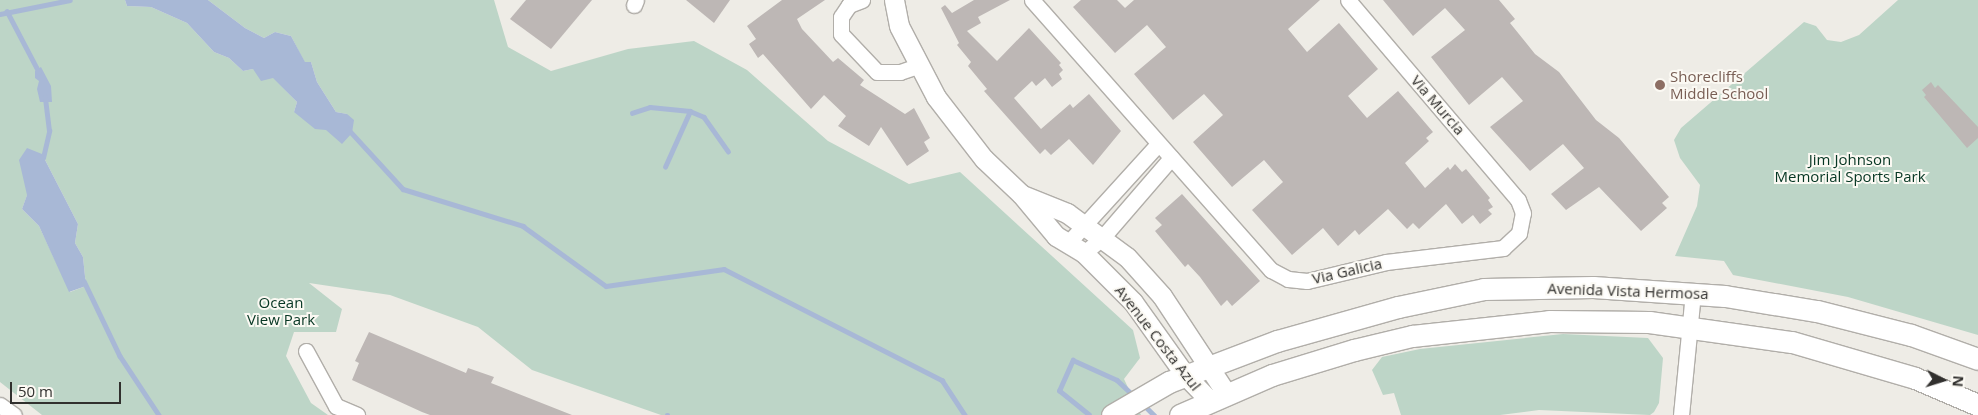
<!DOCTYPE html>
<style>
body{margin:0}
#map{position:relative;width:1978px;height:415px;overflow:hidden;background:#eeece6;font-family:"Open Sans",sans-serif}
div>[style]{position:absolute}
[style*='--x']{left:calc(var(--x)*1px);top:calc(var(--y)*1px);width:calc(var(--w)*1px);rotate:calc(var(--a)*1deg)}
.green>*{inset:0;background:#bdd5c7}
.water>*{inset:0;background:#a8b8d6}
.stream>*{height:4.5px;margin:-2.25px;padding:0 2.25px;transform-origin:2.25px;border-radius:2.25px;background:#a8b8d6}
.building>*{inset:0;background:#bdb7b5}
.roads{filter:drop-shadow(1px 0 #b1aea9) drop-shadow(-1px 0 #b1aea9) drop-shadow(0 1px #b1aea9) drop-shadow(0 -1px #b1aea9)}
.minor>*{height:15px;margin:-7.5px;padding:0 7.5px;transform-origin:7.5px;border-radius:7.5px;background:#fff}
.tertiary>*{height:19px;margin:-9.5px;padding:0 9.5px;transform-origin:9.5px;border-radius:9.5px;background:#fff}
.secondary>*{height:21px;margin:-10.5px;padding:0 10.5px;transform-origin:10.5px;border-radius:10.5px;background:#fff}
.dots>*{width:14px;height:14px;translate:-50% -50%;box-sizing:border-box;border:2px solid #fbf9f3;border-radius:50%}
span{translate:-50% -50%;white-space:nowrap;text-align:center;line-height:1.15;-webkit-text-stroke:4px #fbf9f3;paint-order:stroke}
.education-label{font-size:15px;color:#785e54}
.left{translate:0 -50%;text-align:left}
.street-label{font-size:15px;color:#31302e}
.park-label{font-size:15px;color:#063623}
.north{position:absolute;left:1918px;top:355px;width:50px;height:50px;-webkit-text-stroke:4px #fbf9f3;paint-order:stroke;rotate:95deg;font-size:14px;font-weight:700;line-height:20px;text-align:center;color:#31302e}
.north::after{content:'';display:block;margin:auto;width:18px;height:22px;background:#31302e;clip-path:polygon(50% 0,100% 100%,50% 72%,0 100%)}
.scale{position:absolute;left:10px;top:382px;width:111px;height:22px;box-sizing:border-box;border:2px solid #31302e;border-top:0;padding-left:6px;font-size:15px;line-height:18px;white-space:nowrap;color:#31302e;-webkit-text-stroke:4px #fbf9f3;paint-order:stroke}
</style>
<div id="map">
<div class="green">
<i style="clip-path:polygon(evenodd,0 0,125px 0,127px 6px,151px 7px,187px 23px,214px 52px,229px 58px,243px 71px,253px 69px,273px 77px,297px 102px,294px 112px,347px 114px,336px 112px,317px 82px,311px 62px,305px 63px,291px 36px,275px 32px,264px 38px,245px 28px,208px 0,494px 0,508px 47px,551px 71px,628px 49px,694px 41px,747px 70px,828px 141px,909px 184px,960px 172px,1133px 330px,1140px 358px,1124px 379px,1141px 415px,661px 415px,532px 370px,478px 327px,390px 295px,309px 283px,342px 309px,336px 332px,294px 332px,286px 356px,311px 403px,328px 415px,42px 415px,0 382px,0 0,42px 154px,78px 224px,75px 243px,83px 257px,86px 286px,70px 292px,39px 226px,22px 209px,42px 154px)"></i>
<i style="clip-path:polygon(1898px 0,1978px 0,1978px 335px,1848px 297px,1733px 275px,1724px 261px,1675px 256px,1697px 206px,1700px 185px,1680px 158px,1674px 140px,1681px 128px,1804px 22px,1816px 26px,1827px 40px,1841px 42px,1859px 35px)"></i>
<i style="clip-path:polygon(1563px 334px,1648px 338px,1663px 358px,1659px 403px,1654px 412px,1650px 415px,1539px 410px,1500px 415px,1401px 415px,1394px 393px,1383px 395px,1372px 370px,1382px 357px,1420px 349px)"></i>
</div>
<div class="water">
<i style="clip-path:polygon(125px 0,208px 0,245px 28px,264px 38px,275px 32px,291px 36px,305px 62px,311px 62px,317px 82px,336px 112px,347px 114px,354px 120px,352px 133px,342px 144px,326px 130px,315px 129px,294px 112px,297px 102px,273px 78px,261px 81px,253px 69px,243px 71px,229px 58px,214px 52px,187px 23px,151px 7px,127px 6px)"></i>
<i style="clip-path:polygon(41px 67px,51px 86px,52px 102px,40px 102px,37px 89px,39px 81px,35px 78px,35px 71px)"></i>
<i style="clip-path:polygon(27px 148px,42px 154px,78px 224px,75px 243px,83px 257px,86px 286px,69px 292px,39px 226px,22px 209px,27px 195px,19px 160px)"></i>
</div>
<div class="stream">
<i style="--x:7;--y:11;--w:69;--a:62.3"></i>
<i style="--x:0;--y:14;--w:71;--a:-11.3"></i>
<i style="--x:632;--y:113;--w:19;--a:-18"></i>
<i style="--x:650;--y:107;--w:40;--a:5.7"></i>
<i style="--x:690;--y:111;--w:15;--a:23"></i>
<i style="--x:704;--y:117;--w:42;--a:54.8"></i>
<i style="--x:349;--y:130;--w:80;--a:47.5"></i>
<i style="--x:403;--y:189;--w:126;--a:17.1"></i>
<i style="--x:523;--y:226;--w:102;--a:35.9"></i>
<i style="--x:606;--y:286;--w:119;--a:-8.2"></i>
<i style="--x:724;--y:269;--w:245;--a:27"></i>
<i style="--x:942;--y:380;--w:42;--a:56.7"></i>
<i style="--x:43;--y:158;--w:28;--a:-77"></i>
<i style="--x:49;--y:131;--w:34;--a:-97"></i>
<i style="--x:665;--y:167;--w:61;--a:-65.9"></i>
<i style="--x:84;--y:281;--w:83;--a:64.4"></i>
<i style="--x:120;--y:356;--w:71;--a:56.5"></i>
<i style="--x:1143;--y:404;--w:16;--a:45"></i>
<i style="--x:667;--y:415;--w:1;--a:0"></i>
<i style="--x:1089;--y:415;--w:38;--a:-141"></i>
<i style="--x:1059;--y:391;--w:34;--a:-66"></i>
<i style="--x:1073;--y:360;--w:48;--a:24.4"></i>
<i style="--x:1117;--y:380;--w:23;--a:43"></i>
</div>
<div class="building">
<i style="clip-path:polygon(526px 0,592px 0,551px 49px,510px 19px)"></i>
<i style="clip-path:polygon(686px 0,730px 0,714px 23px)"></i>
<i style="clip-path:polygon(782px 0,825px 0,797px 19px,802px 29px,833px 62px,838px 58px,864px 80px,860px 85px,905px 114px,914px 108px,930px 138px,924px 142px,929px 151px,907px 166px,881px 127px,869px 146px,838px 126px,846px 116px,824px 95px,811px 109px,763px 54px,758px 58px,749px 44px,756px 39px,747px 26px)"></i>
<i style="clip-path:polygon(974px 0,1010px 0,978px 17px,981px 23px,967px 31px,997px 61px,1029px 28px,1061px 63px,1059px 65px,1063px 70px,1059px 74px,1062px 79px,1052px 87px,1045px 78px,1036px 86px,1032px 81px,1014px 98px,1041px 129px,1070px 104px,1073px 108px,1089px 94px,1121px 131px,1093px 165px,1069px 139px,1051px 155px,1045px 149px,1040px 154px,984px 91px,987px 89px,968px 66px,971px 62px,957px 45px,959px 43px,941px 8px,945px 5px,952px 13px)"></i>
<i style="clip-path:polygon(1081px 0,1117px 0,1125px 8px,1134px 0,1320px 0,1288px 29px,1307px 52px,1339px 23px,1378px 69px,1348px 96px,1367px 118px,1398px 91px,1433px 132px,1426px 138px,1429px 141px,1405px 163px,1425px 188px,1448px 167px,1450px 170px,1455px 164px,1462px 172px,1466px 169px,1490px 198px,1488px 200px,1493px 207px,1488px 210px,1492px 214px,1480px 224px,1473px 215px,1462px 224px,1446px 204px,1419px 229px,1413px 223px,1407px 229px,1388px 209px,1359px 235px,1355px 230px,1338px 246px,1323px 228px,1292px 255px,1252px 210px,1283px 182px,1264px 160px,1232px 187px,1193px 142px,1223px 115px,1204px 94px,1173px 120px,1134px 74px,1166px 47px,1147px 25px,1115px 53px,1073px 7px)"></i>
<i style="clip-path:polygon(1383px 0,1499px 0,1515px 19px,1510px 23px,1535px 54px,1559px 72px,1596px 120px,1619px 138px,1669px 197px,1662px 203px,1667px 208px,1641px 231px,1599px 187px,1566px 210px,1551px 194px,1584px 168px,1563px 144px,1530px 171px,1490px 127px,1523px 101px,1502px 77px,1469px 105px,1431px 57px,1465px 30px,1445px 8px,1413px 36px)"></i>
<i style="clip-path:polygon(1931px 82px,1935px 88px,1938px 85px,1978px 127px,1978px 138px,1967px 148px,1924px 97px,1926px 95px,1922px 90px)"></i>
<i style="clip-path:polygon(1182px 194px,1260px 281px,1232px 306px,1227px 300px,1221px 306px,1200px 277px,1188px 264px,1185px 267px,1155px 231px,1162px 225px,1155px 218px)"></i>
<i style="clip-path:polygon(369px 332px,466px 373px,468px 368px,494px 377px,491px 383px,572px 415px,430px 415px,422px 412px,352px 380px,359px 363px,355px 361px)"></i>
</div>
<div class="roads">
<div class="minor">
<i style="--x:862;--y:0;--w:14;--a:159"></i>
<i style="--x:849;--y:5;--w:14;--a:124"></i>
<i style="--x:841;--y:17;--w:17;--a:90"></i>
<i style="--x:841;--y:34;--w:52;--a:46.5"></i>
<i style="--x:877;--y:72;--w:23;--a:0"></i>
<i style="--x:900;--y:72;--w:21;--a:-19"></i>
<i style="--x:1032;--y:0;--w:361;--a:48.5"></i>
<i style="--x:1271;--y:270;--w:19;--a:28"></i>
<i style="--x:1288;--y:279;--w:19;--a:6"></i>
<i style="--x:1307;--y:281;--w:81;--a:-13.5"></i>
<i style="--x:1386;--y:262;--w:118;--a:-6.8"></i>
<i style="--x:1503;--y:248;--w:22;--a:-43"></i>
<i style="--x:1519;--y:233;--w:20;--a:-79"></i>
<i style="--x:1523;--y:213;--w:14;--a:-111"></i>
<i style="--x:1518;--y:200;--w:262;--a:-130.4"></i>
<i style="--x:634;--y:5;--w:5;--a:-68"></i>
<i style="--x:1068;--y:243;--w:134;--a:-47.7"></i>
<i style="--x:1084;--y:253;--w:23;--a:-40"></i>
<i style="--x:1102;--y:238;--w:106;--a:-49.2"></i>
<i style="--x:306;--y:351;--w:63;--a:61.4"></i>
<i style="--x:336;--y:406;--w:23;--a:23"></i>
<i style="--x:0;--y:405;--w:17;--a:36"></i>
<i style="--x:1681;--y:415;--w:124;--a:-84.4"></i>
</div>
<div class="tertiary">
<i style="--x:894;--y:0;--w:26;--a:79"></i>
<i style="--x:899;--y:26;--w:80;--a:62.5"></i>
<i style="--x:936;--y:97;--w:78;--a:52.3"></i>
<i style="--x:984;--y:159;--w:51;--a:43.4"></i>
<i style="--x:1021;--y:194;--w:55;--a:50.2"></i>
<i style="--x:1056;--y:236;--w:33;--a:31"></i>
<i style="--x:1084;--y:253;--w:69;--a:45"></i>
<i style="--x:1133;--y:302;--w:90;--a:54.5"></i>
<i style="--x:1185;--y:375;--w:35;--a:46"></i>
<i style="--x:1025;--y:196;--w:45;--a:22"></i>
<i style="--x:1067;--y:213;--w:74;--a:36.3"></i>
<i style="--x:1127;--y:257;--w:52;--a:48.1"></i>
<i style="--x:1162;--y:296;--w:116;--a:56.6"></i>
</div>
<div class="secondary">
<i style="--x:1112;--y:415;--w:66;--a:-30.1"></i>
<i style="--x:1169;--y:382;--w:116;--a:-20.8"></i>
<i style="--x:1277;--y:341;--w:126;--a:-15.7"></i>
<i style="--x:1398;--y:307;--w:88;--a:-11.8"></i>
<i style="--x:1484;--y:289;--w:109;--a:-1.1"></i>
<i style="--x:1593;--y:287;--w:132;--a:3.9"></i>
<i style="--x:1725;--y:296;--w:93;--a:9.3"></i>
<i style="--x:1817;--y:311;--w:97;--a:14.3"></i>
<i style="--x:1911;--y:335;--w:71;--a:19.7"></i>
<i style="--x:1180;--y:415;--w:100;--a:-23.5"></i>
<i style="--x:1272;--y:375;--w:86;--a:-17"></i>
<i style="--x:1354;--y:350;--w:60;--a:-13.6"></i>
<i style="--x:1412;--y:336;--w:138;--a:-6.2"></i>
<i style="--x:1549;--y:321;--w:100;--a:0.6"></i>
<i style="--x:1649;--y:322;--w:144;--a:8"></i>
<i style="--x:1792;--y:342;--w:128;--a:16.3"></i>
<i style="--x:1915;--y:378;--w:69;--a:23.2"></i>
</div>
</div>
<div class="dots">
<i style="left:1660px;top:85px;background:#8d6e63"></i>
</div>
<div class="education-label">
<span class="left" style="left:1670px;top:85px">Shorecliffs<br>Middle School</span>
</div>
<div class="street-label">
<span style="left:1438px;top:105px;rotate:49deg">Via Murcia</span>
<span style="left:1347px;top:271px;rotate:-13deg">Via Galicia</span>
<span style="left:1628px;top:291px;rotate:2deg">Avenida Vista Hermosa</span>
<span style="left:1158px;top:338px;rotate:52deg">Avenue Costa Azul</span>
</div>
<div class="park-label">
<span style="left:1850px;top:168px">Jim Johnson<br>Memorial Sports Park</span>
<span style="left:281px;top:311px">Ocean<br>View Park</span>
</div>
<div class="north">N</div>
<div class="scale">50 m</div>
</div>
